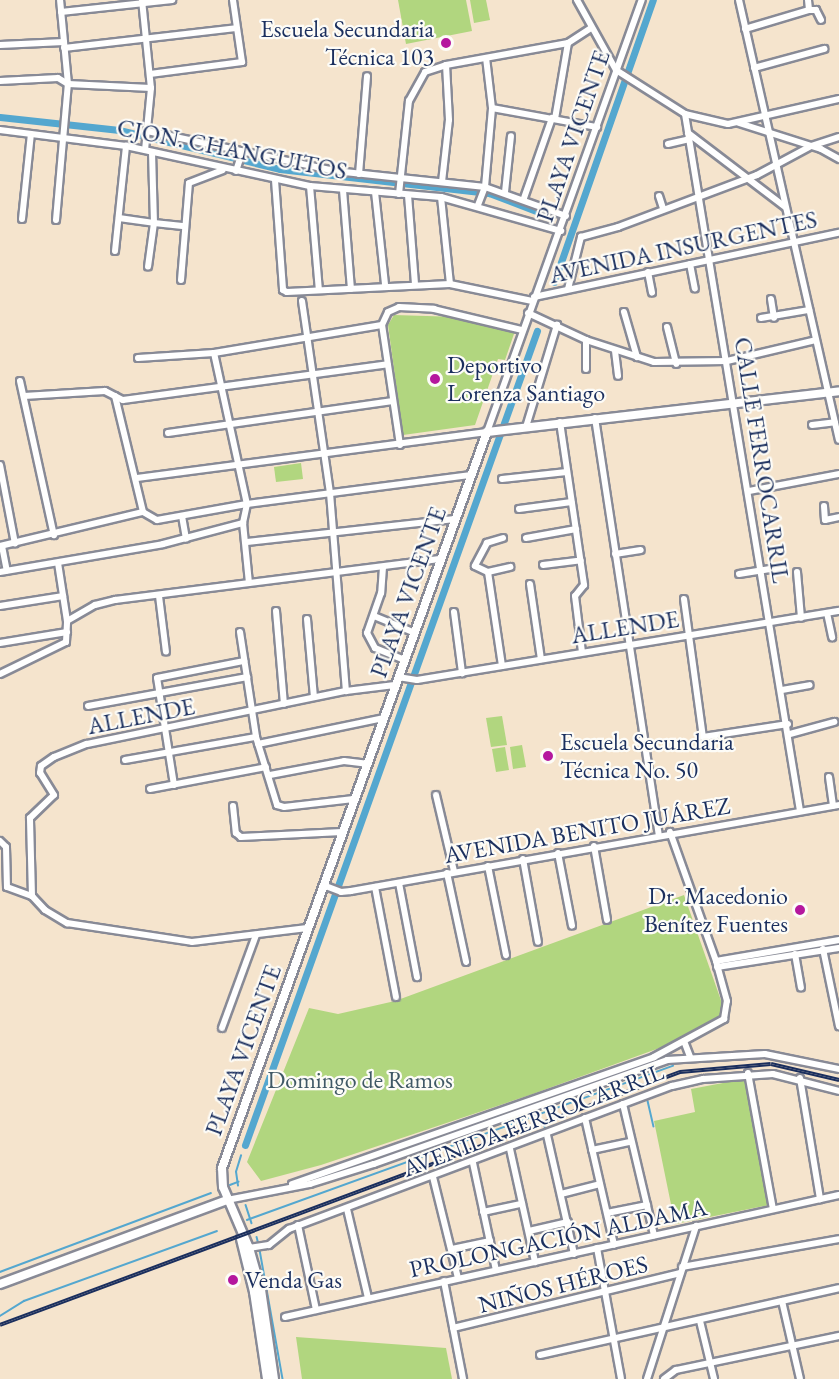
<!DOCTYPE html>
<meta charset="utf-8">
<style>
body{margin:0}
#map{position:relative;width:839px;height:1379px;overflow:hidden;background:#f5e4cd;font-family:"EB Garamond",serif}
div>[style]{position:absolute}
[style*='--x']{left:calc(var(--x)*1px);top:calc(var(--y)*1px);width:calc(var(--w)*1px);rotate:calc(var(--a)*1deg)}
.green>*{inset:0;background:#b1d67f}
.stream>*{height:1.5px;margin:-0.75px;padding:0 0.75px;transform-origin:0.75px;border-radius:0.75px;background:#54a7cf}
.canal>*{height:7px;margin:-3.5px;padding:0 3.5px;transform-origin:3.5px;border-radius:3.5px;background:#54a7cf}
.roads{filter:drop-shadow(2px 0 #888a96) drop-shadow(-2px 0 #888a96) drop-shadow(0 2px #888a96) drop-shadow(0 -2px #888a96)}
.minor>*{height:6px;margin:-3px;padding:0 3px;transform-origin:3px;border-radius:3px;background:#fff}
.major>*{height:8px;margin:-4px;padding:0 4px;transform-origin:4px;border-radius:4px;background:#fff}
.rail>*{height:4px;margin-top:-2px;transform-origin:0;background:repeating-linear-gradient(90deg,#fdfcf7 0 4.5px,#1b2f5e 0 9px);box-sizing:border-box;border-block:2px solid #1b2f5e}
.dots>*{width:16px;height:16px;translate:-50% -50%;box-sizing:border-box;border:3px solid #fdfcf7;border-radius:50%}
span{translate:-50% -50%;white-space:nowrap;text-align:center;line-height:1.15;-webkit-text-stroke:4.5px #fdfcf7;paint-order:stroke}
.poi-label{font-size:24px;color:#1b2f5e}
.right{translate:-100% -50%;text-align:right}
.left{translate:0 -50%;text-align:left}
.street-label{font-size:24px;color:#1b2f5e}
.park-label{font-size:24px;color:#405966}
</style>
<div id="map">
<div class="green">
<i style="clip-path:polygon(398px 0,466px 0,472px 31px,406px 44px)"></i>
<i style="clip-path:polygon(470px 0,486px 0,490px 20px,474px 23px)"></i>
<i style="clip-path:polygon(394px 315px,459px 317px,515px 331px,505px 360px,498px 359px,475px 425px,403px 435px,388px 325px)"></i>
<i style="clip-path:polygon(301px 463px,303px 479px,276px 482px,274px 467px)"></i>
<i style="clip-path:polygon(502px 716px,507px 745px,491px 747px,486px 718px)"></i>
<i style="clip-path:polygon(522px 745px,526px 767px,513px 769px,510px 747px)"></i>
<i style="clip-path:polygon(505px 747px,509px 770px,496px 772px,492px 749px)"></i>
<i style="clip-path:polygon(684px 895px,724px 1009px,713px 1024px,676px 1042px,530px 1095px,321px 1165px,261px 1181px,247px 1162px,309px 1008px,338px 1014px,395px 1001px)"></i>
<i style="clip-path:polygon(744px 1079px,769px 1205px,675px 1224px,654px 1121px,695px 1112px,691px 1089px)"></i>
<i style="clip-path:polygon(296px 1337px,446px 1348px,452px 1379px,302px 1379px)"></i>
</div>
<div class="stream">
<i style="--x:648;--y:1101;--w:26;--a:77"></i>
<i style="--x:544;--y:1125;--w:4;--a:63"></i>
<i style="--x:230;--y:1185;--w:9;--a:-21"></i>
<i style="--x:238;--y:1186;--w:14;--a:-98"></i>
<i style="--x:236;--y:1172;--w:17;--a:-73"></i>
<i style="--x:246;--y:1205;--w:19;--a:72"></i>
<i style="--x:247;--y:1220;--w:453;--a:-19.9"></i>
<i style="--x:257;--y:1237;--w:8;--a:76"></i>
<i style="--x:260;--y:1250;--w:131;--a:79.9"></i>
<i style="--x:0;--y:1272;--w:225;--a:-20.5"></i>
<i style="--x:0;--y:1316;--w:28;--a:-32"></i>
<i style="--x:24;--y:1301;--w:205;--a:-19.9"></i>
</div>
<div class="canal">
<i style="--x:0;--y:117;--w:120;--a:6.2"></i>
<i style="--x:119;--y:130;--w:166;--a:13.6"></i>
<i style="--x:280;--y:169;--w:210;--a:6.6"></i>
<i style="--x:489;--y:193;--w:67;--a:20.9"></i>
<i style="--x:554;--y:282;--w:299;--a:-70.7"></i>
<i style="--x:245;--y:1145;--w:865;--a:-70.27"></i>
</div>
<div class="roads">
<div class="minor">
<i style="--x:142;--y:0;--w:88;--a:84.2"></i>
<i style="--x:151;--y:88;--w:62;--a:95.5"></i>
<i style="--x:577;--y:0;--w:80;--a:60.9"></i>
<i style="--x:616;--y:70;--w:82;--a:32.5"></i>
<i style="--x:685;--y:114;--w:44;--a:13.1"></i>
<i style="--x:728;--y:124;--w:114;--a:-12.7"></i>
<i style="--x:739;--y:0;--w:451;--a:77.2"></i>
<i style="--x:808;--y:0;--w:10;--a:84"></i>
<i style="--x:61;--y:12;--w:112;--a:-6.2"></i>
<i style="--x:745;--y:29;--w:67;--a:-16.5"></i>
<i style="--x:809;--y:10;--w:7;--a:0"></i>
<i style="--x:816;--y:10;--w:11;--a:63"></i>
<i style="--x:0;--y:45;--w:64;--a:-2.7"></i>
<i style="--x:64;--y:48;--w:173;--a:-6.6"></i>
<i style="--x:754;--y:68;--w:73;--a:-15.2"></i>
<i style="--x:150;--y:74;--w:93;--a:-7.4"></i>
<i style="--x:242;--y:62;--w:63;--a:-98.3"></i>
<i style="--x:0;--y:81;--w:58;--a:-3"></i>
<i style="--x:58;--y:78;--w:12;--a:31"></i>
<i style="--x:68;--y:84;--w:83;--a:2.8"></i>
<i style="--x:492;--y:108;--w:107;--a:10.3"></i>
<i style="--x:685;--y:114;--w:706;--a:80.63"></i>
<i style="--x:555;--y:119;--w:77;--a:-80.3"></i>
<i style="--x:568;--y:43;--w:27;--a:-33"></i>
<i style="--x:739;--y:123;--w:86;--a:17.6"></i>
<i style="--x:821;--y:149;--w:21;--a:29"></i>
<i style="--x:0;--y:130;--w:127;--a:7.2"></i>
<i style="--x:126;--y:146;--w:188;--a:12.3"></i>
<i style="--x:310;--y:186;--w:131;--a:4.8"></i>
<i style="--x:441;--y:197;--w:125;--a:15.8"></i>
<i style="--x:147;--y:131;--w:192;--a:12"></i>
<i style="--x:335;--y:171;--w:151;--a:6.1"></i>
<i style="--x:485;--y:187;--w:86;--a:19.7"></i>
<i style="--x:688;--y:133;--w:122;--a:37.3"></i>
<i style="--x:668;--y:144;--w:22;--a:-13"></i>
<i style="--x:152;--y:152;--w:71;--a:88.4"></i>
<i style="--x:154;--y:223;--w:31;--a:6"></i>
<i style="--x:236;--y:171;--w:20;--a:-72"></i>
<i style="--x:359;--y:174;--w:98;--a:-85.3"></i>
<i style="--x:275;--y:180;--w:110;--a:85.8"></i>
<i style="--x:283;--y:290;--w:4;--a:27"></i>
<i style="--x:287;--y:292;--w:163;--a:-2.8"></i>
<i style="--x:450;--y:284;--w:84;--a:11.7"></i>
<i style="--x:442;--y:182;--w:62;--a:-83.6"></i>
<i style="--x:449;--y:120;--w:55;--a:-93.1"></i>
<i style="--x:310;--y:186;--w:104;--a:85.1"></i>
<i style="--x:343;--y:190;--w:99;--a:85.4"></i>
<i style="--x:375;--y:192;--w:93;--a:83.8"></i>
<i style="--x:505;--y:192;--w:56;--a:-83.9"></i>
<i style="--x:399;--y:194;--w:94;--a:-83.9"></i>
<i style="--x:409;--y:101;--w:33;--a:-61"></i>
<i style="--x:425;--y:72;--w:22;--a:-18"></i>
<i style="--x:446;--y:65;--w:124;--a:-10.2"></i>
<i style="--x:408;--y:195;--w:88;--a:85.5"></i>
<i style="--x:659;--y:196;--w:13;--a:72"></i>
<i style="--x:441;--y:197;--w:87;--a:84.1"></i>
<i style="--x:524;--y:198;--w:85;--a:-70.7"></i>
<i style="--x:478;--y:205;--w:19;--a:-69"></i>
<i style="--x:485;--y:187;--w:79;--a:-84.9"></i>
<i style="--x:492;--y:108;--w:50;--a:-96.8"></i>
<i style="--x:119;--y:218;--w:35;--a:8"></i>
<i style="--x:154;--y:223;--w:44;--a:97.8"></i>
<i style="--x:22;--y:219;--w:85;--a:-84"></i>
<i style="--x:56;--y:220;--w:137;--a:-85"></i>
<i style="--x:68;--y:84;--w:84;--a:-95.4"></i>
<i style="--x:115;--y:251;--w:106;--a:-84"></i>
<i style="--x:690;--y:264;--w:25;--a:79"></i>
<i style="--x:648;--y:272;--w:21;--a:79"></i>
<i style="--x:181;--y:280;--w:97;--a:-85.3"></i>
<i style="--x:189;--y:183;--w:36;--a:-21"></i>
<i style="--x:568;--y:289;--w:54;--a:-76"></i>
<i style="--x:581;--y:237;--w:38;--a:-15"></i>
<i style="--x:618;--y:227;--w:148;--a:-20.5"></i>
<i style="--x:757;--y:175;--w:61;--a:-28.2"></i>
<i style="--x:811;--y:146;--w:29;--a:-18"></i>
<i style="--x:534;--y:297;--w:312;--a:-11.9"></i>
<i style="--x:771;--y:299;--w:19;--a:81"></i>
<i style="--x:302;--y:301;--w:194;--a:81.7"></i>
<i style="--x:330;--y:493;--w:199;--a:85.4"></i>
<i style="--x:624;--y:312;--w:47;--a:73.9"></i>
<i style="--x:528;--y:313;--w:64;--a:25"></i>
<i style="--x:586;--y:340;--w:71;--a:17.9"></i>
<i style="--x:654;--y:362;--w:73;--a:-0.8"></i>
<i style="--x:727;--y:361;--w:91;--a:-13.3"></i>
<i style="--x:761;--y:318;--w:49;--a:-9.5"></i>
<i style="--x:667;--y:327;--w:38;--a:76"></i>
<i style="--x:615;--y:351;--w:25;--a:83"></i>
<i style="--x:214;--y:353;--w:155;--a:77.7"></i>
<i style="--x:247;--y:504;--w:19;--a:102"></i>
<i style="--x:243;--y:523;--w:60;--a:84.3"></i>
<i style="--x:138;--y:358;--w:76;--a:-3.8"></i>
<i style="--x:214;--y:353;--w:170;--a:-9.5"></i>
<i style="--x:586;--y:369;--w:29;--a:-90"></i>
<i style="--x:20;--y:381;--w:158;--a:77.6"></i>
<i style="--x:24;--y:396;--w:81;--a:-3.5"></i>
<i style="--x:105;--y:391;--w:20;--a:27"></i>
<i style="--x:123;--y:400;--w:267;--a:-7.7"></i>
<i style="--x:115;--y:396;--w:119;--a:76.4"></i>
<i style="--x:595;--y:418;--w:421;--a:81.3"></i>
<i style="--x:560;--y:422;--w:165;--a:81.6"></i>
<i style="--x:584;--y:585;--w:14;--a:129"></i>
<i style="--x:575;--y:596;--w:56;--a:82.9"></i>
<i style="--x:812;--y:425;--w:23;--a:-7"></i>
<i style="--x:526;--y:427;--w:107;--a:-73.1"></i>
<i style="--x:487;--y:432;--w:459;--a:-70.3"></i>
<i style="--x:168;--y:433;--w:227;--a:-8.1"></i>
<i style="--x:400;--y:445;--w:121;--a:-98.5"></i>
<i style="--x:382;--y:325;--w:14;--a:-65"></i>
<i style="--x:388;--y:312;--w:12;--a:-24"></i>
<i style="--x:399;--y:307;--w:35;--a:3"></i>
<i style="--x:434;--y:309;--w:90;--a:13.4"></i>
<i style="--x:0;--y:465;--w:80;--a:79.2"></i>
<i style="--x:137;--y:478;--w:353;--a:-7.5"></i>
<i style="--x:502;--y:479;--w:65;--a:-6.1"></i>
<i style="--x:749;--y:491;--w:92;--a:-10.7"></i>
<i style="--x:824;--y:506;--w:14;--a:86"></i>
<i style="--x:825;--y:520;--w:14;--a:-12"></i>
<i style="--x:519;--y:509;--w:53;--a:-7.5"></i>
<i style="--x:182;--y:516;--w:23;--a:80"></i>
<i style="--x:503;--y:538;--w:17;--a:163"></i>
<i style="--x:487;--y:543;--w:26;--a:118"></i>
<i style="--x:475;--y:566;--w:14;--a:25"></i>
<i style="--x:488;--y:572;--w:23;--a:-13"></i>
<i style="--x:526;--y:538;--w:51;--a:-10.2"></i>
<i style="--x:247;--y:542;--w:209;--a:-6.3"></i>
<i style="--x:0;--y:546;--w:147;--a:-13.4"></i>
<i style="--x:143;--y:512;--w:16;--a:30"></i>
<i style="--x:157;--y:520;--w:91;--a:-10.1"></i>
<i style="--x:247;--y:504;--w:226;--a:-7.4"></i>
<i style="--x:2;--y:546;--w:25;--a:79"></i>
<i style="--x:615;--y:554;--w:26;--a:-9"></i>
<i style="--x:543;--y:565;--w:38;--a:-7"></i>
<i style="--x:383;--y:567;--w:26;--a:94"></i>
<i style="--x:381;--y:593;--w:42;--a:109.3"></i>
<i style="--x:367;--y:633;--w:17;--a:62"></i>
<i style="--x:375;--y:648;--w:31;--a:22"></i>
<i style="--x:0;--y:572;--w:165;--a:-9.7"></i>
<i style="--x:163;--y:544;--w:83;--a:-14.7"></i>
<i style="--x:488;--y:572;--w:95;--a:81.5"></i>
<i style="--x:797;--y:572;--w:46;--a:85"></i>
<i style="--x:739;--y:574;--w:44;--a:-9.2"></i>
<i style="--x:530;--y:584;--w:76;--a:81.7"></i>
<i style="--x:159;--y:596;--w:56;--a:82.9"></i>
<i style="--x:684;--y:599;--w:139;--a:82.2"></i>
<i style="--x:703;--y:737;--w:86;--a:-8.7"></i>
<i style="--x:0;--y:606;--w:64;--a:-9"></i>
<i style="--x:276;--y:611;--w:93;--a:85.1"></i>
<i style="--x:454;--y:612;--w:62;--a:82.5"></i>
<i style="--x:827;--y:613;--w:25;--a:78"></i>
<i style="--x:374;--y:616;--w:42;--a:22.3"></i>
<i style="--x:307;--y:619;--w:78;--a:84.9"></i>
<i style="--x:67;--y:621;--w:32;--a:-30"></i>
<i style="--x:95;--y:605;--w:21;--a:-14"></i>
<i style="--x:115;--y:600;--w:329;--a:-7.2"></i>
<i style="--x:240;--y:632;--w:106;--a:81.3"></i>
<i style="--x:256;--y:737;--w:71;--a:72.8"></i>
<i style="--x:277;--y:805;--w:7;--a:16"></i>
<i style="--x:284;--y:807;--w:70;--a:-6.5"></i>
<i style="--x:0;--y:643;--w:68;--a:-9.3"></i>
<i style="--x:0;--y:674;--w:73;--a:-25.9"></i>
<i style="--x:66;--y:642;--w:21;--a:-87"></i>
<i style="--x:67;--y:621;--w:59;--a:-98.8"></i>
<i style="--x:398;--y:677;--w:19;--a:9"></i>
<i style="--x:417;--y:680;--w:428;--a:-9.3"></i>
<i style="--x:782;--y:690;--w:28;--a:-10"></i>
<i style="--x:88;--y:706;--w:162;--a:-10.3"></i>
<i style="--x:790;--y:734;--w:46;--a:-15.3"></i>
<i style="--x:258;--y:744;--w:129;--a:-11.7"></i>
<i style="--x:125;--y:760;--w:133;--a:-10"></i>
<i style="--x:270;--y:775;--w:75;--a:-10.7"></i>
<i style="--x:344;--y:761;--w:23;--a:7"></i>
<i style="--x:829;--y:777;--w:29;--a:82"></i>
<i style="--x:174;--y:785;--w:108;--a:-99"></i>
<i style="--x:157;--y:678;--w:89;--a:-11.1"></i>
<i style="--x:150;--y:789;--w:118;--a:-10.7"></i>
<i style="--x:436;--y:795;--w:78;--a:76.7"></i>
<i style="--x:233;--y:806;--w:27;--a:84"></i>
<i style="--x:236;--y:833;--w:6;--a:39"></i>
<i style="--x:241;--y:837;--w:101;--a:-2.8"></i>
<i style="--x:0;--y:841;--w:8;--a:45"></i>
<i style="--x:6;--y:847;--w:40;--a:88.6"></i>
<i style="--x:7;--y:887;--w:27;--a:20"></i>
<i style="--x:32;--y:896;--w:19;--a:47"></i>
<i style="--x:45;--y:910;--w:26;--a:31"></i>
<i style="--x:67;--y:923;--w:126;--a:8.6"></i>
<i style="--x:192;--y:942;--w:116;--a:-6.9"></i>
<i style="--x:594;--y:846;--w:75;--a:80"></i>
<i style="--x:558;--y:853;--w:74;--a:79.1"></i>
<i style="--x:523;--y:859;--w:84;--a:79.8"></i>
<i style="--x:488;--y:866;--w:91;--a:78.6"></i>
<i style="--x:447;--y:873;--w:91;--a:77.9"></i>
<i style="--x:399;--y:883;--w:96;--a:79.2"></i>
<i style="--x:323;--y:885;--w:19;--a:21"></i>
<i style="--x:341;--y:892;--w:10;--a:-6"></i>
<i style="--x:351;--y:891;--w:496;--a:-10"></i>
<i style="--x:375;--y:887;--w:112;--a:79.2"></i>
<i style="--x:32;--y:896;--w:78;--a:-91.5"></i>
<i style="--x:30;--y:818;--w:33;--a:-44"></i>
<i style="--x:54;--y:795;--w:26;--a:-122"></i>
<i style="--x:40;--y:773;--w:7;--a:-82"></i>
<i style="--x:41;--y:766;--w:16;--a:-35"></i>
<i style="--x:54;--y:757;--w:35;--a:-22"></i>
<i style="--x:87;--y:744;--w:264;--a:-11.6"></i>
<i style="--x:346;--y:691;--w:49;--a:-7"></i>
<i style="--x:823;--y:949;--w:79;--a:78.3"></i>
<i style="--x:795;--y:954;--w:34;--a:80"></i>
<i style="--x:716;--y:961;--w:125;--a:-9.7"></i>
<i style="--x:717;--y:967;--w:123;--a:-8.9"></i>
<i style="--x:222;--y:1028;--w:99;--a:-69.9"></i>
<i style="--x:684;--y:1041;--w:17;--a:69"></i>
<i style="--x:748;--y:1073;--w:138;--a:79.6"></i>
<i style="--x:800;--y:1078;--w:123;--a:80.6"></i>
<i style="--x:623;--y:1104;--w:135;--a:76.7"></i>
<i style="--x:585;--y:1118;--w:130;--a:77.1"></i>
<i style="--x:547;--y:1135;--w:122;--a:77.2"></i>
<i style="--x:510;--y:1149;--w:116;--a:77.5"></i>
<i style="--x:592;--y:1150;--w:40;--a:-12"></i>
<i style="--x:473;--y:1163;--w:109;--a:77.9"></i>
<i style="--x:433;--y:1177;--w:104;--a:76.1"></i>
<i style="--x:292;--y:1184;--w:384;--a:-19.3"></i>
<i style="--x:654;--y:1057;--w:80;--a:-28.5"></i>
<i style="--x:724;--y:1019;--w:18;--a:-81"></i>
<i style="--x:727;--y:1001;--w:41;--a:-105.4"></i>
<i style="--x:716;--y:961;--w:137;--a:-109.6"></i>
<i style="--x:561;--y:1194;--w:40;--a:-14.4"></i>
<i style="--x:227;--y:1200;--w:85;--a:-10.9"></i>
<i style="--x:310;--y:1184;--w:67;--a:-17.4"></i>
<i style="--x:374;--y:1164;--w:311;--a:-19.5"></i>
<i style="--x:667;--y:1060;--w:98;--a:-3.5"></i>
<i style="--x:765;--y:1054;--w:76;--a:11.5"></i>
<i style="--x:347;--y:1209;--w:91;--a:76.7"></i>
<i style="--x:483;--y:1212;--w:40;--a:-12"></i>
<i style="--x:607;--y:1213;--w:41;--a:-11.3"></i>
<i style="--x:298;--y:1225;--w:87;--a:78"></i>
<i style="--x:529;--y:1231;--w:40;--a:-13"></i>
<i style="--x:249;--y:1248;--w:20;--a:-9"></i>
<i style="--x:269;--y:1245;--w:26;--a:-39"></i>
<i style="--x:289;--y:1229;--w:409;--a:-20.5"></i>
<i style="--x:672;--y:1086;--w:32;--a:-13"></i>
<i style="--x:703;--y:1079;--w:70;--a:-4.1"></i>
<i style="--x:773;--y:1074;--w:68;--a:14.4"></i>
<i style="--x:597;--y:1248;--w:133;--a:79.6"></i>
<i style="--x:452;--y:1249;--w:39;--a:-12"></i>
<i style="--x:682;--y:1267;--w:159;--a:-10.1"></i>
<i style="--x:444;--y:1281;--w:100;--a:79"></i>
<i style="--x:782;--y:1301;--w:80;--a:77"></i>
<i style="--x:285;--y:1317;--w:567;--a:-12.42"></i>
<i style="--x:700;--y:1321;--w:60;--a:76.4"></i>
<i style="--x:453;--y:1328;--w:234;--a:-13.6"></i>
<i style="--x:540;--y:1355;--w:306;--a:-12.6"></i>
<i style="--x:647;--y:1379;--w:161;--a:-72.2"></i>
<i style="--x:664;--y:1379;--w:15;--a:-37"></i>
<i style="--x:676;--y:1370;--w:167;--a:-11.8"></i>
</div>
<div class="major">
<i style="--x:241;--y:1239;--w:55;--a:76.2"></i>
<i style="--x:254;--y:1292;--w:88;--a:81.5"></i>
<i style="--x:0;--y:1284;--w:242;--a:-20.3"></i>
<i style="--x:274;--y:1379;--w:90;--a:-98.3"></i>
<i style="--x:261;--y:1290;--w:44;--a:-105.9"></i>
<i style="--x:249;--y:1248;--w:66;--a:-113.1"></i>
<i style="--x:223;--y:1187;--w:19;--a:-93"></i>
<i style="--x:222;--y:1168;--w:782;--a:-70.2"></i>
<i style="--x:487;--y:432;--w:354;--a:-6.6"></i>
</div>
</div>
<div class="rail">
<i style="--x:0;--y:1325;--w:726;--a:-20.41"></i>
<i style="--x:680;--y:1072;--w:91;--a:-5"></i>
<i style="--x:771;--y:1064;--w:70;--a:13.2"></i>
</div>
<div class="dots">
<i style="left:446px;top:43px;background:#b5179e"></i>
<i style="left:435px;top:379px;background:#b5179e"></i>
<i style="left:548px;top:756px;background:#b5179e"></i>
<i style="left:800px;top:910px;background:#b5179e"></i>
<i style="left:233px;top:1280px;background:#b5179e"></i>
</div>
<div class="poi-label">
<span class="right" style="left:434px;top:43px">Escuela Secundaria<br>Técnica 103</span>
<span class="left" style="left:447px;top:379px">Deportivo<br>Lorenza Santiago</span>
<span class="left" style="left:560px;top:756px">Escuela Secundaria<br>Técnica No. 50</span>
<span class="right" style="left:788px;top:910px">Dr. Macedonio<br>Benítez Fuentes</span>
<span class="left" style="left:245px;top:1280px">Venda Gas</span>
</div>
<div class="street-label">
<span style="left:573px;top:136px;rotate:-71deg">PLAYA VICENTE</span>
<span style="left:232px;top:149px;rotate:11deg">CJON. CHANGUITOS</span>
<span style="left:683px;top:247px;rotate:-12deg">AVENIDA INSURGENTES</span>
<span style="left:762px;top:460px;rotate:81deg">CALLE FERROCARRIL</span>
<span style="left:408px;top:592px;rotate:-70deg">PLAYA VICENTE</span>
<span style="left:625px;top:627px;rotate:-9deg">ALLENDE</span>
<span style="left:141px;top:716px;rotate:-11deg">ALLENDE</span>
<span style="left:587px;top:830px;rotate:-10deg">AVENIDA BENITO JUÁREZ</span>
<span style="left:243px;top:1050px;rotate:-70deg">PLAYA VICENTE</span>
<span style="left:533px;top:1120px;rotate:-21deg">AVENIDA FERROCARRIL</span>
<span style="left:558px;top:1238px;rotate:-12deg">PROLONGACIÓN ALDAMA</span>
<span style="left:563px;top:1284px;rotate:-14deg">NIÑOS HÉROES</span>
</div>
<div class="park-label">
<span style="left:360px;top:1080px">Domingo de Ramos</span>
</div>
</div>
